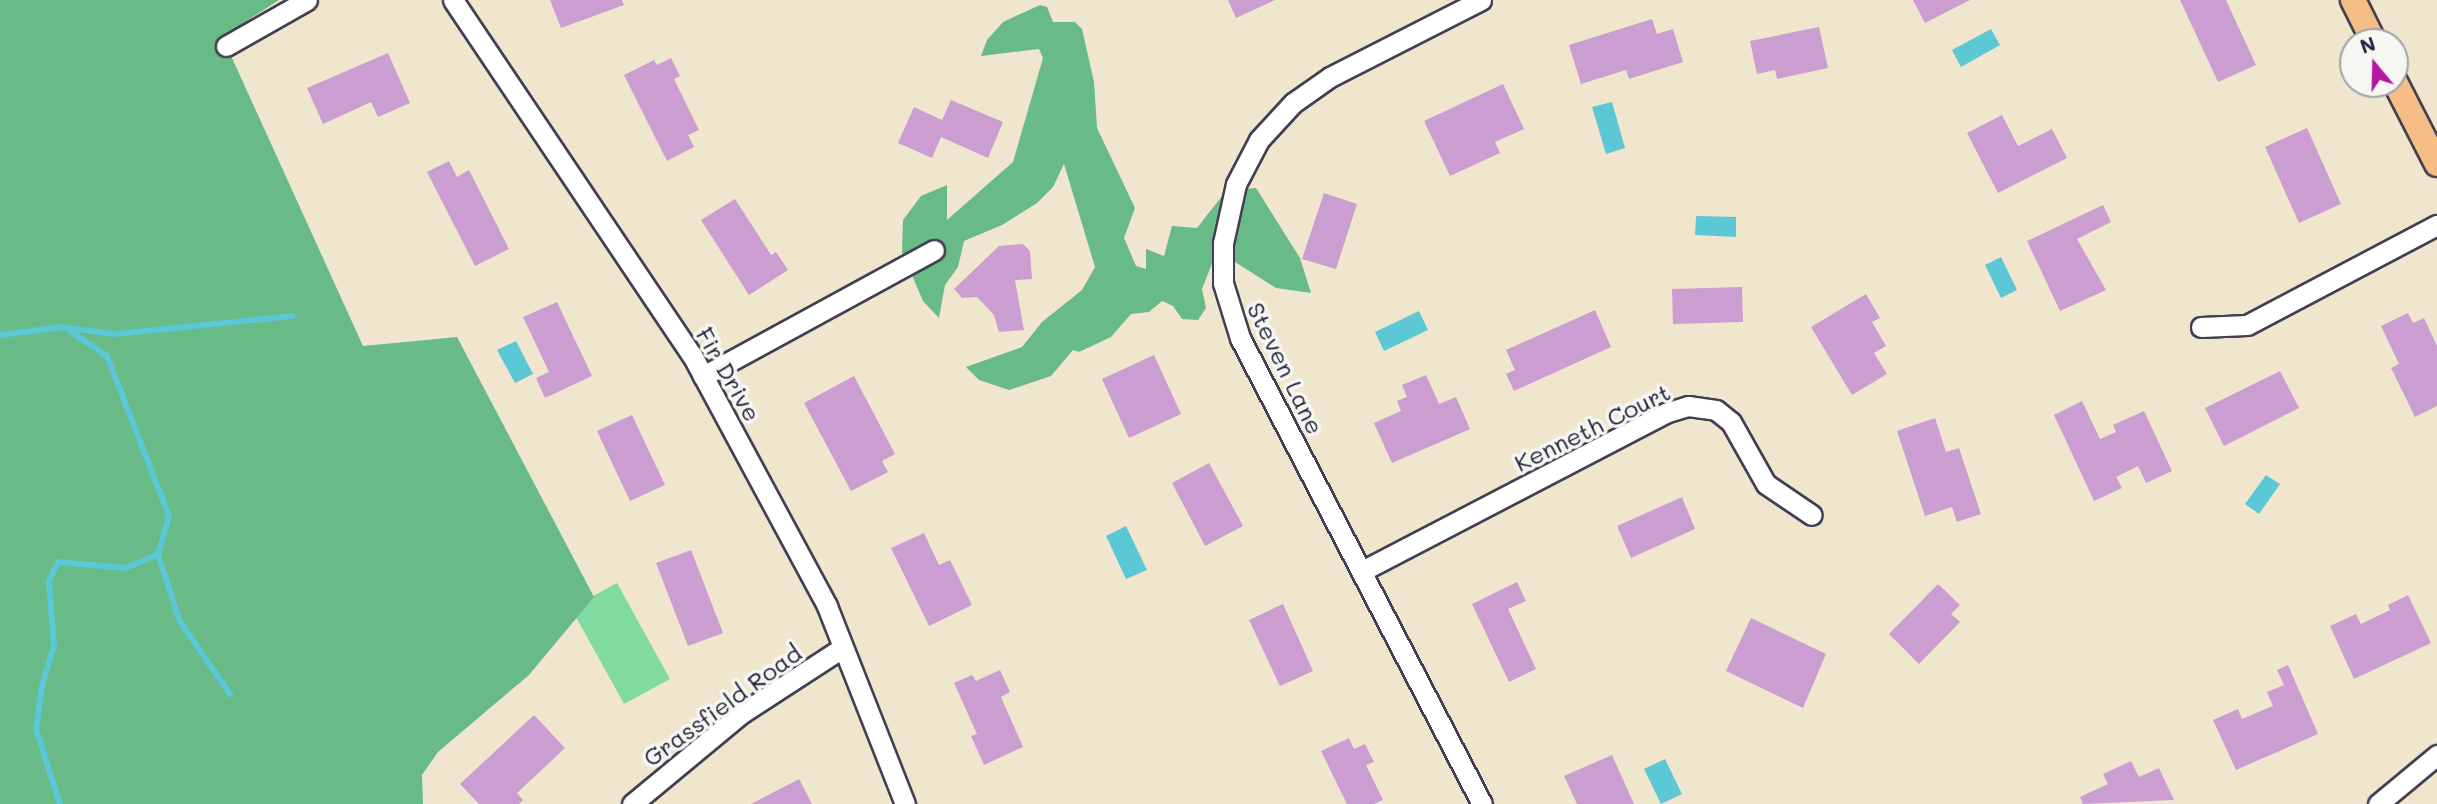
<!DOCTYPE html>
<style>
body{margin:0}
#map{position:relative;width:2437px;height:804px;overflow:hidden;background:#f0e6ce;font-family:Mali,sans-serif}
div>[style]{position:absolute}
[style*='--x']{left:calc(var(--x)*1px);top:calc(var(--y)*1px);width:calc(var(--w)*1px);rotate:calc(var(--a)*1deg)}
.green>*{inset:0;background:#81daa0}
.forest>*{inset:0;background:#68ba86}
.water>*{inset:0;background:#5cc7d5}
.stream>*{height:6px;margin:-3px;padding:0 3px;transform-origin:3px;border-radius:3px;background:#5cc7d5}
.building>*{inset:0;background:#ca9ed1}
.roads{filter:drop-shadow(2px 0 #413f51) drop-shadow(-2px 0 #413f51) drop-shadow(0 2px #413f51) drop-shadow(0 -2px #413f51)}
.minor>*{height:19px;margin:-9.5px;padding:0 9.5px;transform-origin:9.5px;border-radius:9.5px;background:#fff}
.major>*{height:24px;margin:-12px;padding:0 12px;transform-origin:12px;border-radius:12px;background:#f6be87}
span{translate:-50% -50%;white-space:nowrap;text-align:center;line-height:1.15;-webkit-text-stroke:7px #f6f6f2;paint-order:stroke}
.street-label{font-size:24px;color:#22223b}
.north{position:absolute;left:2339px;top:28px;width:70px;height:70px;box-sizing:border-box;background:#f6f6f2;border:2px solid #a1a1a9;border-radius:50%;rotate:341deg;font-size:19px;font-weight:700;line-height:28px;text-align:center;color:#22223b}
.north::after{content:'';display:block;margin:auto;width:24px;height:32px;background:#b5179e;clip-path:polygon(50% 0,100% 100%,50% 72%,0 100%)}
</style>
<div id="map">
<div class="green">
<i style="clip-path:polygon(617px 583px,670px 679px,624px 704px,571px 608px)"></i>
</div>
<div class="forest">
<i style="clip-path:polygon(0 0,279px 0,248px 20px,227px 47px,363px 346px,457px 337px,594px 597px,529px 675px,438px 752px,422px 775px,423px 804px,0 804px)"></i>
<i style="clip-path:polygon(1040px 5px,1047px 7px,1053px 22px,1075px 22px,1082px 29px,1094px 82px,1097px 128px,1135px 208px,1124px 238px,1136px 266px,1146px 269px,1146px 249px,1164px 256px,1172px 226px,1197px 228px,1226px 191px,1256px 188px,1300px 258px,1311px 293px,1276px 288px,1235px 262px,1215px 256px,1202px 289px,1206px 308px,1198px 320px,1182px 319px,1173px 306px,1162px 301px,1149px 312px,1131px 314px,1111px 337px,1079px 352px,1073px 350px,1051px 376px,1009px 390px,979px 380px,966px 367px,1022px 347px,1042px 322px,1082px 290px,1095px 267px,1064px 164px,1053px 187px,1037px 203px,1002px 225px,964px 241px,958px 267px,945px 285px,939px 318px,923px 301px,902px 252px,903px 220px,921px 196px,947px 185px,947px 220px,1013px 162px,1043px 58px,1039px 49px,981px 56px,987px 40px,1003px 22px)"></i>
</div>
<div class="water">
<i style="clip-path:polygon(1991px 29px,2000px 45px,1961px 67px,1952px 50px)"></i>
<i style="clip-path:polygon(1612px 102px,1625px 148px,1606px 154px,1592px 107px)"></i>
<i style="clip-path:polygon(1696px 216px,1736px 217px,1736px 237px,1695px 235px)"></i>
<i style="clip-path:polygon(2001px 257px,2017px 290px,2001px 298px,1985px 265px)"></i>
<i style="clip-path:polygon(1419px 311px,1428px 330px,1384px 351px,1375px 332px)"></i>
<i style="clip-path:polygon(516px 341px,533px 374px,515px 383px,497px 350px)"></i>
<i style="clip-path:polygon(2266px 475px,2280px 484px,2259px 514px,2245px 504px)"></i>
<i style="clip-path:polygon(1126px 526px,1147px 570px,1126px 579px,1106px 536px)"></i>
<i style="clip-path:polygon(1665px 759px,1682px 794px,1661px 804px,1644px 769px)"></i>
</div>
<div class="stream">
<i style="--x:68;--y:328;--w:47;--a:7.3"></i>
<i style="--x:115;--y:334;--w:178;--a:-5.8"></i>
<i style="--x:0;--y:335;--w:64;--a:-7.1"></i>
<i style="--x:64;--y:327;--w:52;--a:34"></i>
<i style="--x:107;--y:356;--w:172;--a:68.8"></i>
<i style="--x:169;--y:516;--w:40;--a:106"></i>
<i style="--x:158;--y:554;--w:35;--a:156"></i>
<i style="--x:126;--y:568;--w:68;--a:-175"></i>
<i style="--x:58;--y:562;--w:21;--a:115"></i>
<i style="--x:49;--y:581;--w:65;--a:85.6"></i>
<i style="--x:54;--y:646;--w:42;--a:106.7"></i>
<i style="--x:42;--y:686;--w:43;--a:97.9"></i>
<i style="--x:36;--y:729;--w:79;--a:72.3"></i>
<i style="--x:158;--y:554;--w:69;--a:72.3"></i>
<i style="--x:179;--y:620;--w:90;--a:55.4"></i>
</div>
<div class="building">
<i style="clip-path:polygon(550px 0,622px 0,624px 5px,561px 28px)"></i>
<i style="clip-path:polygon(1228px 0,1275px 0,1236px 18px)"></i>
<i style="clip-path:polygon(1913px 0,1970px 0,1925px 23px)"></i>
<i style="clip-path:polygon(2180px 0,2226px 0,2256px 65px,2218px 82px)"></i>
<i style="clip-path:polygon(1652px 19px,1657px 34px,1673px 29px,1683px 62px,1629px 79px,1626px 70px,1581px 84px,1569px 45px)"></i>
<i style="clip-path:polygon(1819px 27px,1828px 68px,1777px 79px,1775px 70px,1757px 74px,1750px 41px)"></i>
<i style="clip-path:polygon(388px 53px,410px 103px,378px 117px,371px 102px,323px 124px,307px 88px)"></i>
<i style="clip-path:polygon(671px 58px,680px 76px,674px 79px,699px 130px,688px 135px,694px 147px,667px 161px,624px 75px,654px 60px,657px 65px)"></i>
<i style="clip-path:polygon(1503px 84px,1524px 129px,1495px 142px,1500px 153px,1450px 176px,1424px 121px)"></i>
<i style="clip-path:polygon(951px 100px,1003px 122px,988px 158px,941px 137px,932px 158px,898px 143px,914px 107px,942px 120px)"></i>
<i style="clip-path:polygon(2002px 115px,2018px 146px,2052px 129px,2067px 158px,1998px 193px,1967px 133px)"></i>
<i style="clip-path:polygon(2307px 128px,2341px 204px,2299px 223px,2265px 147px)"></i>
<i style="clip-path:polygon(449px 161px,457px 177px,469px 170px,509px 249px,475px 266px,427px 172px)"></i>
<i style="clip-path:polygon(1324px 193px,1357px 204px,1336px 269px,1302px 259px)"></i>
<i style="clip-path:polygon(735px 199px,771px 255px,776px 252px,788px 270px,749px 295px,701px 220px)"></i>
<i style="clip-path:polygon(2103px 205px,2111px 222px,2077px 239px,2106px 290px,2060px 311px,2027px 241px)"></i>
<i style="clip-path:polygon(1023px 244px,1030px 251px,1032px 279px,1015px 280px,1024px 330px,999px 332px,994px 315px,977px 297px,962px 298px,954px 289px,999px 246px)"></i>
<i style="clip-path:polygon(1742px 287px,1743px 322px,1673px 324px,1672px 289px)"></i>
<i style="clip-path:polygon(1866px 294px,1880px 318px,1872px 322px,1886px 346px,1874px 353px,1887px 374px,1852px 395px,1811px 327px)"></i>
<i style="clip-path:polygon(557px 302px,592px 376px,545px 398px,536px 378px,549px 372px,523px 317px)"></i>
<i style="clip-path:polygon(1595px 310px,1611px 347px,1514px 391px,1506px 374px,1515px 370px,1506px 350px)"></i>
<i style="clip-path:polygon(2408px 313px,2413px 323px,2424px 318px,2437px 346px,2437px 406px,2415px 417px,2391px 368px,2399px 364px,2381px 326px)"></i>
<i style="clip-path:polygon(1154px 355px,1181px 414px,1129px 438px,1102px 379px)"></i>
<i style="clip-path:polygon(2280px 371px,2299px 408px,2224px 446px,2205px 408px)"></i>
<i style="clip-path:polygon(1426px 375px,1439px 404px,1456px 397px,1470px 429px,1392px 463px,1374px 423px,1401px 411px,1397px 401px,1407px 397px,1402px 385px)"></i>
<i style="clip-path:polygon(854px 376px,895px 454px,882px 461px,888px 472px,851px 491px,804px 403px)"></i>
<i style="clip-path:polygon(2082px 401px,2100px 439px,2116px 432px,2113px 425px,2144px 411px,2172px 471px,2146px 483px,2138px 466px,2116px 477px,2122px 488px,2094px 501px,2054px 415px)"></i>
<i style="clip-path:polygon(632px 415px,665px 485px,630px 501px,597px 431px)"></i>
<i style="clip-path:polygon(1935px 418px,1946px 452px,1959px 448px,1981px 514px,1957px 522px,1952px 507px,1925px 516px,1897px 431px)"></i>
<i style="clip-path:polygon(1209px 463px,1243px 526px,1205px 546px,1172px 483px)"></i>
<i style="clip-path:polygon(1682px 497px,1695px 529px,1631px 558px,1617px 526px)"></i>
<i style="clip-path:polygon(924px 533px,939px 565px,950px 560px,972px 605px,929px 626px,891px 548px)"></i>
<i style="clip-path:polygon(691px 550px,723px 633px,688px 646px,656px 563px)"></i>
<i style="clip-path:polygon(1517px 582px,1526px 601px,1508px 609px,1536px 669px,1509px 682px,1472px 604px)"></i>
<i style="clip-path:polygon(1938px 584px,1960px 605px,1951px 614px,1960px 622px,1919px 664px,1889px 634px)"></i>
<i style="clip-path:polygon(2408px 595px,2431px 643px,2354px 679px,2330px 626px,2356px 614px,2361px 624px,2390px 610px,2388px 605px)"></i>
<i style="clip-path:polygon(1283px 604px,1313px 671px,1280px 686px,1249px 620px)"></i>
<i style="clip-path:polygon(1751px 618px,1826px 654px,1803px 708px,1726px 671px)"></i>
<i style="clip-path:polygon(2288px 665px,2318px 734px,2236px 770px,2213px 720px,2238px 709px,2242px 719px,2273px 706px,2267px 692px,2284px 685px,2277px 670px)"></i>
<i style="clip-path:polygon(1000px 670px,1010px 692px,1001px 697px,1023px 747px,984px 765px,971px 736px,977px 734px,954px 683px,972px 675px,976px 681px)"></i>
<i style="clip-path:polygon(534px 715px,565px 748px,517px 793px,523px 800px,519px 804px,479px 804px,460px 784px)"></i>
<i style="clip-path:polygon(1349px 738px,1354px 749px,1365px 744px,1374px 762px,1366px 765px,1383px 800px,1374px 804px,1347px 804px,1321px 751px)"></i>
<i style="clip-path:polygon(1612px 755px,1634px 804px,1577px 804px,1564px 776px)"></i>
<i style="clip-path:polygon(2131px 761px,2139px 777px,2159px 768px,2174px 800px,2083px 804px,2080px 797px,2108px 784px,2103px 774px)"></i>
<i style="clip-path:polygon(799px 779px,812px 804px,751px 804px)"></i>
</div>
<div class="roads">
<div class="minor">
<i style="--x:453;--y:0;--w:428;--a:56.1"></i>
<i style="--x:692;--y:355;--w:285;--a:61.7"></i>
<i style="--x:827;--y:606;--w:213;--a:68.5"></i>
<i style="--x:1481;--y:0;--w:169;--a:153"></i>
<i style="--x:1330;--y:77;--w:45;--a:144.9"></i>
<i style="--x:1293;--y:103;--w:50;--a:132.6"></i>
<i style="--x:1259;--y:140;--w:50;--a:117.6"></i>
<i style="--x:1236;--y:184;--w:60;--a:102.4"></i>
<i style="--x:1223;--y:243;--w:40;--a:90"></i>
<i style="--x:1223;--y:283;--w:58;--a:72.8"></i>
<i style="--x:1240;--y:338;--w:525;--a:62.56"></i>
<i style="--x:226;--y:46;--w:93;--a:-29.6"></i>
<i style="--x:2201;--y:327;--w:46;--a:-2.5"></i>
<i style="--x:2247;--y:325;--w:215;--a:-27.8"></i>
<i style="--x:703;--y:376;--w:263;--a:-28.6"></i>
<i style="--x:1362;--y:571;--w:342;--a:-27.5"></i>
<i style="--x:1665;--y:413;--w:24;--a:-17"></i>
<i style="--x:1688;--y:406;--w:28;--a:8"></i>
<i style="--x:1716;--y:410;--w:19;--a:39"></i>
<i style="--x:1731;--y:422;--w:71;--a:60.6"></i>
<i style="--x:1766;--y:484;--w:55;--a:34"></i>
<i style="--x:632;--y:804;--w:143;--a:-39.6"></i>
<i style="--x:742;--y:713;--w:119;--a:-33"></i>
<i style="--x:2378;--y:804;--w:77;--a:-39.7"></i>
</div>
<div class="major">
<i style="--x:2353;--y:0;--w:47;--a:63.4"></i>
<i style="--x:2395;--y:82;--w:92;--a:62.9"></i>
</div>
</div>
<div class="street-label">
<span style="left:1286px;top:368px;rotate:64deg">Steven Lane</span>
<span style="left:729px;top:374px;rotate:60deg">Fir Drive</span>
<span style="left:1592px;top:427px;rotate:-26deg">Kenneth Court</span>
<span style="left:722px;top:705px;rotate:-36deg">Grassfield Road</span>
</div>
<div class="north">N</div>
</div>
